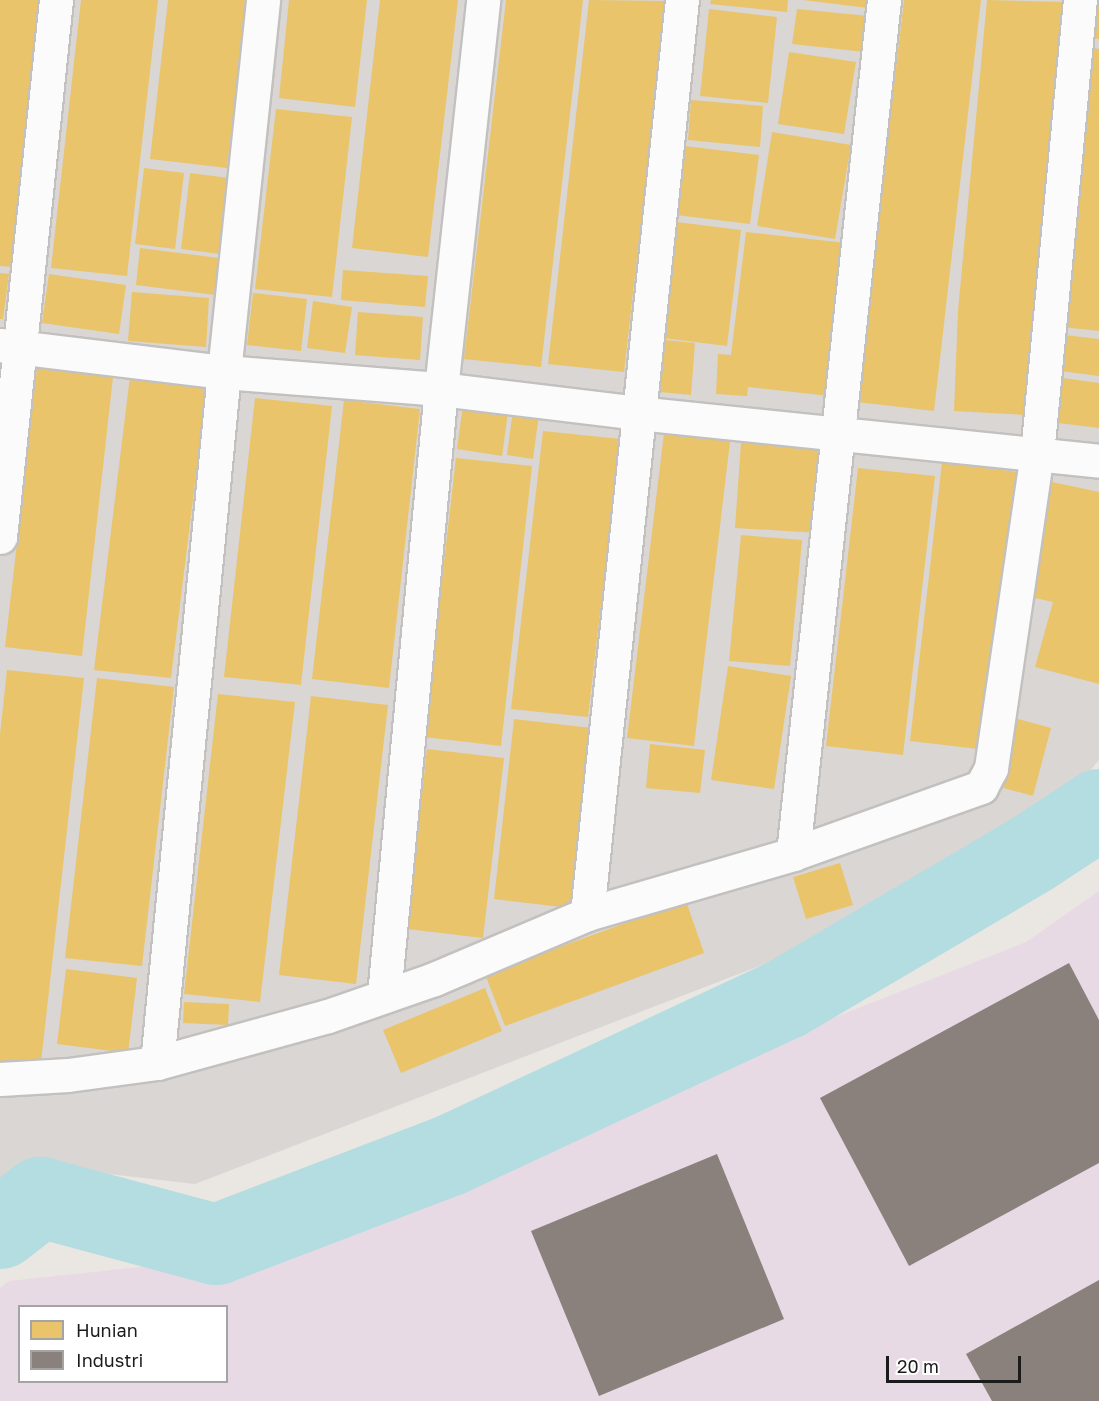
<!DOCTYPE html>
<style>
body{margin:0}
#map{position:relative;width:1099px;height:1401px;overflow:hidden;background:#eae6e2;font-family:"Golos Text",sans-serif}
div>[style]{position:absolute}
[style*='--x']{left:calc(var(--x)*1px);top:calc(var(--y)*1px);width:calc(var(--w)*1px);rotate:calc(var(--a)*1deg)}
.residential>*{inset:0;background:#d9d6d4}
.industrial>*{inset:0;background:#e8dae4}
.homes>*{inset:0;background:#e9c46a}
.industry>*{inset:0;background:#8a817c}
.river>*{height:81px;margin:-40.5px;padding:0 40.5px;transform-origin:40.5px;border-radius:40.5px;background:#b3dde0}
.roads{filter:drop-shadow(2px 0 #c2c1bf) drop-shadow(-2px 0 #c2c1bf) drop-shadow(0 2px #c2c1bf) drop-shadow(0 -2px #c2c1bf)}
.minor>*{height:33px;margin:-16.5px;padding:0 16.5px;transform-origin:16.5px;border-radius:16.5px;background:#fcfbfb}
span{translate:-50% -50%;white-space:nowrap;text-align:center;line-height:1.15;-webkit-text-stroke:6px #fff;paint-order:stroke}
.legend{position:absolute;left:18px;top:1305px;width:210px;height:78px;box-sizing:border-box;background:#fff;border:2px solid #a4a4a4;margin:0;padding:8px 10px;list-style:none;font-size:18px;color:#1b1b1b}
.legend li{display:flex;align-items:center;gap:12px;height:30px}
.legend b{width:30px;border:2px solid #a4a4a4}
.scale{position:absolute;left:886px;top:1356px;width:135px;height:27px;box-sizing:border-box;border:3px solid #1b1b1b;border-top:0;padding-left:8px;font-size:18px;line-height:21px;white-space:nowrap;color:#1b1b1b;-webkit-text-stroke:4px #fff;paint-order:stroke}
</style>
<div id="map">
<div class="residential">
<i style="clip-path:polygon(0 0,1099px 0,1099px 760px,1083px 779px,798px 951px,195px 1184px,32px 1165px,0 1183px)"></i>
</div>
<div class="industrial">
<i style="clip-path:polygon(evenodd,1099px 891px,1099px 1401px,0 1401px,0 1288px,9px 1281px,224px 1258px,1026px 942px,1099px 891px,20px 1306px,226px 1306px,226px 1382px,20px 1382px,20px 1306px)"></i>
</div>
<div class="homes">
<i style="clip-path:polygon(0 0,41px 0,12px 267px,0 266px)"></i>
<i style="clip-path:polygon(81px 0,158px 0,127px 276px,51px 268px)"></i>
<i style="clip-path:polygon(168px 0,246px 0,227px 168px,150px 159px)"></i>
<i style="clip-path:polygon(289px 0,367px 0,355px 107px,279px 98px)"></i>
<i style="clip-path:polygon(380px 0,458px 0,428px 257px,352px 248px)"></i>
<i style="clip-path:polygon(506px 0,583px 0,541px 367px,464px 359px)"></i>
<i style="clip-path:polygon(589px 0,666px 1px,624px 372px,548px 364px)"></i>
<i style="clip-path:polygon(711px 0,788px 0,787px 12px,710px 4px)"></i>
<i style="clip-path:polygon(803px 0,869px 0,868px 8px)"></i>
<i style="clip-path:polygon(904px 0,981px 0,934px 411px,857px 402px)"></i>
<i style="clip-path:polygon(987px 0,1064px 2px,1026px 415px,954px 411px,958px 311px)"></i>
<i style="clip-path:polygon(1085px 0,1099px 0,1099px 39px,1081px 37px)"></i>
<i style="clip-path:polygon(709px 9px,777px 17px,768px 103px,700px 96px)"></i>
<i style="clip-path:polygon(797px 9px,869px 16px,865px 52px,792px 44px)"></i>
<i style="clip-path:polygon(1085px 47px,1099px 49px,1099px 331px,1053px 326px)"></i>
<i style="clip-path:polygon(789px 52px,856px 62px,844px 134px,778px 124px)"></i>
<i style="clip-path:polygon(691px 100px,763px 106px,760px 147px,688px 140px)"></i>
<i style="clip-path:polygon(276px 109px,352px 117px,332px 297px,255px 289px)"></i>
<i style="clip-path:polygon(772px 132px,851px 145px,835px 239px,757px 226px)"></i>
<i style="clip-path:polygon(685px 146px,759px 155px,750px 224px,676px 215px)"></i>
<i style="clip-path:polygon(144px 168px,184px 173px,175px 249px,135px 244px)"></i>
<i style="clip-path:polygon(190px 173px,229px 178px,220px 254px,181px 249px)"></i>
<i style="clip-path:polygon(677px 222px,741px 230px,727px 346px,663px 338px)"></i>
<i style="clip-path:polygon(746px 232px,847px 243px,829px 396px,748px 387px,747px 396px,716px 394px,718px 354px,731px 355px)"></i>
<i style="clip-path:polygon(140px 248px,219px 258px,215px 295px,136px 285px)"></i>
<i style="clip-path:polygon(343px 270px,428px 276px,425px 307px,341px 300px)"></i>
<i style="clip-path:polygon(0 273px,9px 274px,3px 319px,0 319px)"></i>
<i style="clip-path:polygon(49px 274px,126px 285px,119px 334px,42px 323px)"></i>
<i style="clip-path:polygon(132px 292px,209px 298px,206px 347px,128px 341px)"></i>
<i style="clip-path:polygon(253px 293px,307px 299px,301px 351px,247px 345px)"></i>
<i style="clip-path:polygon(313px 301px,352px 307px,345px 353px,307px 348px)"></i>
<i style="clip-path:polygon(358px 312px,423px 317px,420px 360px,355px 355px)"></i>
<i style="clip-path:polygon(1056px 334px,1099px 339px,1099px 376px,1052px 370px)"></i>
<i style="clip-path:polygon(665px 340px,695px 343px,691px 395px,660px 392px)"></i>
<i style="clip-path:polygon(37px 368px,113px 377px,82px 656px,5px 647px)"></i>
<i style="clip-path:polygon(131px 368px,208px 377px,171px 678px,94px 670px)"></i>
<i style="clip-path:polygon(1056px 377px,1099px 383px,1099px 428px,1050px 422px)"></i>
<i style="clip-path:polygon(255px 398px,332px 406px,301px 685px,224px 677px)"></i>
<i style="clip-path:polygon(344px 400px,420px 409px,389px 688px,312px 679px)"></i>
<i style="clip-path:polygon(514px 402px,540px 406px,533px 459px,507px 455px)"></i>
<i style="clip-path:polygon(463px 405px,508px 412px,502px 456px,457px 449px)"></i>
<i style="clip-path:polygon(665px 425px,731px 433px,694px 746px,627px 738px)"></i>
<i style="clip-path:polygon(543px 431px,620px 439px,588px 717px,511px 709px)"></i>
<i style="clip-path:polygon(741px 443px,826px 448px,821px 533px,735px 528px)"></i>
<i style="clip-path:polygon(456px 458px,532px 466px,501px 746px,424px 737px)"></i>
<i style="clip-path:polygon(942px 463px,1019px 472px,987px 750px,910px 741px)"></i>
<i style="clip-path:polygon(858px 468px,935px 476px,903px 755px,826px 746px)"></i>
<i style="clip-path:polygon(1052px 482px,1099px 492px,1099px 684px,1035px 667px,1053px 602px,1026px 596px)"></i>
<i style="clip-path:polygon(741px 535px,802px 540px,790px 666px,729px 661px)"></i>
<i style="clip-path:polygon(728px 666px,791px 676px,774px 789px,711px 780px)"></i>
<i style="clip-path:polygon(7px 670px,84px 678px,40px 1071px,0 1066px,0 734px)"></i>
<i style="clip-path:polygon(97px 678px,174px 687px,142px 966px,65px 958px)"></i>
<i style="clip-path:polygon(218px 694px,295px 702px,260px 1002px,184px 994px)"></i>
<i style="clip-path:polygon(311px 696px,388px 705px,356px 984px,279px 975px)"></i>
<i style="clip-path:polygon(514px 719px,591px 728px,570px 908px,494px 899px)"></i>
<i style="clip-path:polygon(1018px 719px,1051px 728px,1033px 796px,1000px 787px)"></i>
<i style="clip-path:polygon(650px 744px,705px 750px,700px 793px,646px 788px)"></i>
<i style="clip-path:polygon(427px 749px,504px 758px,483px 938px,407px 929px)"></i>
<i style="clip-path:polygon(840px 863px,853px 905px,806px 919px,793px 877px)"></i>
<i style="clip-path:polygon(686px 901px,704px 953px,505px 1026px,485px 974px)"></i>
<i style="clip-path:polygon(66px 969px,137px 978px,128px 1053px,57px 1044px)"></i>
<i style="clip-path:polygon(485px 988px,502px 1031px,401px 1073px,383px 1030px)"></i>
<i style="clip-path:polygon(184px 1002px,229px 1004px,228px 1025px,183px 1023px)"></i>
</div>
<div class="industry">
<i style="clip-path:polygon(1069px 963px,1099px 1020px,1099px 1163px,909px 1266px,820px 1098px)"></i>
<i style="clip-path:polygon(717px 1154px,784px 1319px,599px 1396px,531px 1231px)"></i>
<i style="clip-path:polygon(1099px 1280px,1099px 1401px,992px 1401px,966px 1354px)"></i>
</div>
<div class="river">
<i style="--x:0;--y:1228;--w:51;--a:-37.8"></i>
<i style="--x:40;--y:1197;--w:182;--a:15"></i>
<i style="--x:216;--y:1244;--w:247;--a:-20.9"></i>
<i style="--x:447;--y:1156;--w:374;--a:-25"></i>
<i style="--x:786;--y:998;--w:282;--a:-30.5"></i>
<i style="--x:1029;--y:855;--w:84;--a:-33.3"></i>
</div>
<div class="roads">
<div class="minor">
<i style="--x:0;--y:345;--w:226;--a:6.9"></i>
<i style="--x:224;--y:372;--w:218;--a:4.5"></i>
<i style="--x:441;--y:389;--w:198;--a:6.9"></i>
<i style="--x:638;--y:413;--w:463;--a:5.9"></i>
<i style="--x:0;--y:537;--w:540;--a:-84.05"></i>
<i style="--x:793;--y:854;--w:859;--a:-83.92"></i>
<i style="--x:587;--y:914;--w:919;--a:-84.07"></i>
<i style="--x:384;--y:995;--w:609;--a:-84.63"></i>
<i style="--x:441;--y:389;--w:391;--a:-83.8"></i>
<i style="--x:157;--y:1063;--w:694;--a:-84.46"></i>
<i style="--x:224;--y:372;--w:374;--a:-84"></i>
<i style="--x:0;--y:1079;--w:68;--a:-3.4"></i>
<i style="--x:68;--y:1075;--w:90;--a:-7.7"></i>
<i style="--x:157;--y:1063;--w:177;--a:-15.4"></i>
<i style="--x:328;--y:1016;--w:112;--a:-19.2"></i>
<i style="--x:434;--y:979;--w:166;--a:-23"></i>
<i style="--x:587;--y:914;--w:215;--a:-16.2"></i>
<i style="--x:793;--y:854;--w:200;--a:-19.6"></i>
<i style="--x:981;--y:787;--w:21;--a:-62"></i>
<i style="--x:991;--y:768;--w:317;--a:-81.7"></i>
<i style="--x:1037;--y:454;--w:456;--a:-84.6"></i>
</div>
</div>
<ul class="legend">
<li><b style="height:16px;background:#e9c46a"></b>Hunian</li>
<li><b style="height:16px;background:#8a817c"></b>Industri</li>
</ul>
<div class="scale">20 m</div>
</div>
